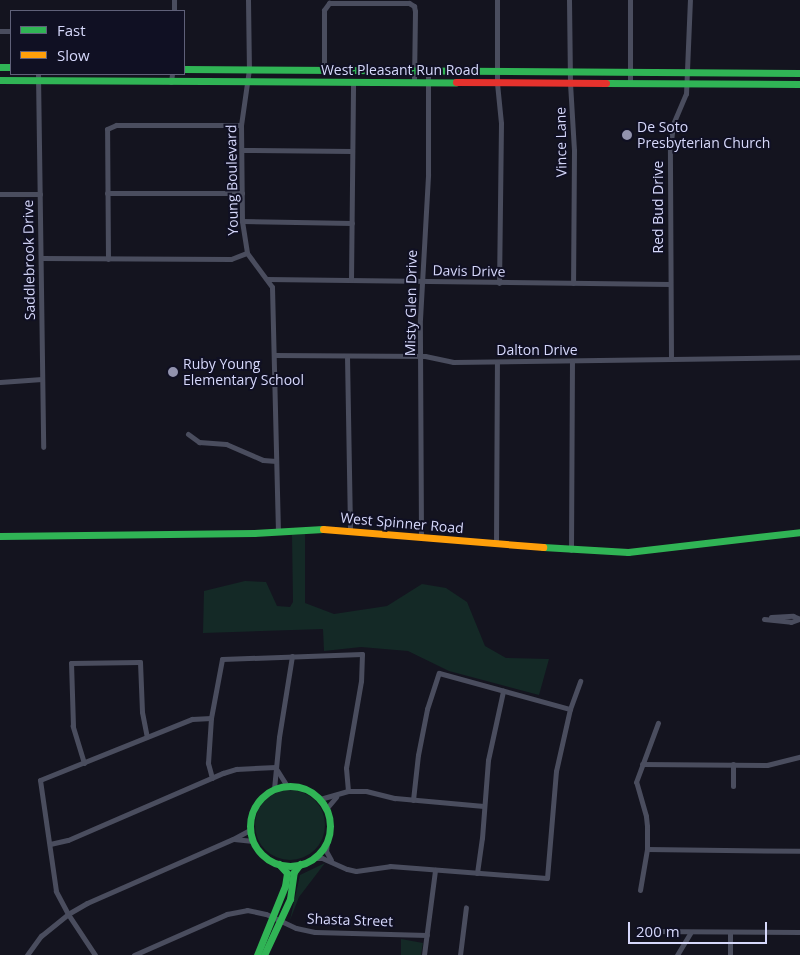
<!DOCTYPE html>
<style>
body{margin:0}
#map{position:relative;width:800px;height:955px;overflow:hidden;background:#14141f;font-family:"Open Sans",sans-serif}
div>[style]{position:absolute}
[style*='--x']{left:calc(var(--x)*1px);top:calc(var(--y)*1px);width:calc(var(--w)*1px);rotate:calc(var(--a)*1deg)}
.green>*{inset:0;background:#142926}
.round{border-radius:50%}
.street>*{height:5px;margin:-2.5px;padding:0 2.5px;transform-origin:2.5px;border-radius:2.5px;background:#4a4d5e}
.fast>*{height:7px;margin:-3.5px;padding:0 3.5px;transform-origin:3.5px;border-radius:3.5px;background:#30b455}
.fast>.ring{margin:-3.5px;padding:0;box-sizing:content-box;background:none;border:7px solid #30b455;border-radius:50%}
.slow>*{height:7px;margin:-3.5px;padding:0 3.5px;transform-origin:3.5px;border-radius:3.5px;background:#ff9f0a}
.jam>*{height:7px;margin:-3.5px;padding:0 3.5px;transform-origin:3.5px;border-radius:3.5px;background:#e5322d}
.dots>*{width:14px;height:14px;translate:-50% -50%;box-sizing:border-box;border:2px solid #101023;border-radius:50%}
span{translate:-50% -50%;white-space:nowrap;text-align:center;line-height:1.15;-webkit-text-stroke:4px #101023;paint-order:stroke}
.street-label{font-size:14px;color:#d6d8fb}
.poi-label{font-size:14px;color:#d6d8fb}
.left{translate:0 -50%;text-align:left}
.legend{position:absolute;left:10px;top:10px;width:175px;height:65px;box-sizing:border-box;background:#101023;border:1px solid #5f6079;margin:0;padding:6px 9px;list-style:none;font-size:15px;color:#d6d8fb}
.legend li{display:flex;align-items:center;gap:10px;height:25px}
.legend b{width:25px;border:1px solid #5f6079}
.scale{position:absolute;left:628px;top:922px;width:139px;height:22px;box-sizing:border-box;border:2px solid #d6d8fb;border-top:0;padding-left:6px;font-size:15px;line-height:18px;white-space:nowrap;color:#d6d8fb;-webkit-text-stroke:4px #101023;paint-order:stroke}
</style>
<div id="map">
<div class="green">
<i style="clip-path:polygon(305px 534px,305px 603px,334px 614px,387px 606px,422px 584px,446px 588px,467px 602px,485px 646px,506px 658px,549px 659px,539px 695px,449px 671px,408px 651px,361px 647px,324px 651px,323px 629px,203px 633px,204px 591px,245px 581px,266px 582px,277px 606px,290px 607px,293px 602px,292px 535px)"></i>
<i class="round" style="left:255px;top:790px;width:70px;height:70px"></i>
<i style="clip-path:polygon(325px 863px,299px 897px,290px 920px,300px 875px)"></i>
<i style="clip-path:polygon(401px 939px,423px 943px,421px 955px,401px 955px)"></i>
</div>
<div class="street">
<i style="--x:248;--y:0;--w:69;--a:89.2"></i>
<i style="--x:249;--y:69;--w:57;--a:98.1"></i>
<i style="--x:241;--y:125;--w:96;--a:89.4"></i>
<i style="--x:242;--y:221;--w:32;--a:81"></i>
<i style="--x:247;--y:253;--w:42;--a:53.7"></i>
<i style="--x:272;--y:287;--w:243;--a:88.6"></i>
<i style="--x:497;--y:0;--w:83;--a:90"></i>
<i style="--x:497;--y:83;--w:40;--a:84.3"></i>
<i style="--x:501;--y:123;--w:160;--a:90.7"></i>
<i style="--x:569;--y:0;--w:83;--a:89.3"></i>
<i style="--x:570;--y:83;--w:67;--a:86.6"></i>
<i style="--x:574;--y:150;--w:133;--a:90.4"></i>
<i style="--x:630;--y:0;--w:84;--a:90"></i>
<i style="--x:174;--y:11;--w:11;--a:-90"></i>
<i style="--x:0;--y:31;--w:11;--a:0"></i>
<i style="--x:324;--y:69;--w:59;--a:-90"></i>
<i style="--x:324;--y:10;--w:9;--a:-54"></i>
<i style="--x:329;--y:3;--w:80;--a:0"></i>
<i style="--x:409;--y:3;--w:6;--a:31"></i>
<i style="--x:414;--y:6;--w:5;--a:79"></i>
<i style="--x:415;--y:11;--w:72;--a:90.8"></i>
<i style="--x:38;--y:74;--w:373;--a:89.2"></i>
<i style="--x:171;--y:82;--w:8;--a:-83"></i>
<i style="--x:242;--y:150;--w:110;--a:0.5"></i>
<i style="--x:107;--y:193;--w:135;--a:0"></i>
<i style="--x:0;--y:194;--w:40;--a:0"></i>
<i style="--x:242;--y:221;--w:110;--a:1"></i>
<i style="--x:41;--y:258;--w:190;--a:0.3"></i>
<i style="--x:231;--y:259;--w:17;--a:-21"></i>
<i style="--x:108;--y:259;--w:130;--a:-90.4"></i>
<i style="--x:107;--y:129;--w:10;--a:-24"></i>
<i style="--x:116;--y:125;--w:125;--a:0"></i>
<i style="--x:267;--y:279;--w:403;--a:0.7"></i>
<i style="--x:351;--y:280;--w:197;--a:-89.4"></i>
<i style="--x:274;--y:355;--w:151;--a:0.4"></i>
<i style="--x:425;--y:356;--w:29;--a:12"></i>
<i style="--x:453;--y:362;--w:347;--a:-0.8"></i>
<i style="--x:347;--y:356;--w:175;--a:89"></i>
<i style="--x:671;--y:358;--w:209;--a:-90.3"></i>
<i style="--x:670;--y:149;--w:25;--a:-83"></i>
<i style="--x:673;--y:124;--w:33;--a:-67"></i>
<i style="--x:686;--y:94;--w:94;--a:-87.6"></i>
<i style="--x:0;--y:382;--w:42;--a:-4.1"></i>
<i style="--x:188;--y:434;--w:14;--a:36"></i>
<i style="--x:199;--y:442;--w:27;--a:4"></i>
<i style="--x:226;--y:444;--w:40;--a:23.4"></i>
<i style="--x:263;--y:460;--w:13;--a:4"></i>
<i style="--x:421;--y:537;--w:218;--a:-90.3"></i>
<i style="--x:420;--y:319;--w:145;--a:-86.8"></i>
<i style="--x:428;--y:174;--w:104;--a:-90"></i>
<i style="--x:496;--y:544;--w:182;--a:-89.7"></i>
<i style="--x:571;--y:550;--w:188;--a:-89.7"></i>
<i style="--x:771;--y:617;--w:22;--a:-3"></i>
<i style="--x:793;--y:616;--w:8;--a:23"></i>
<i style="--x:764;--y:619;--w:27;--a:6"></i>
<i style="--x:791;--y:622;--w:9;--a:-21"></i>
<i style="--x:84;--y:763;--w:39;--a:-107"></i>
<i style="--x:73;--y:726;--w:63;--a:-91.8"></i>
<i style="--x:71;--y:663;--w:69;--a:-0.8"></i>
<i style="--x:140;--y:662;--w:50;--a:87.7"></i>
<i style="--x:142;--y:712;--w:25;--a:79"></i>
<i style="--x:642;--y:764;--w:125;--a:0.5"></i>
<i style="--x:767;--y:765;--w:34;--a:-14"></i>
<i style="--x:277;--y:770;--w:19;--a:58"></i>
<i style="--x:212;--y:778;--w:16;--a:-105"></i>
<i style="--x:208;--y:763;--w:45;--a:-86.2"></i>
<i style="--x:211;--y:718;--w:60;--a:-79.4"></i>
<i style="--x:222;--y:659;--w:140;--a:-2"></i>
<i style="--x:362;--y:654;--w:27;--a:92"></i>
<i style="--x:361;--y:681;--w:88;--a:99.8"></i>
<i style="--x:346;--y:768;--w:23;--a:85"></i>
<i style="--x:733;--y:786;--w:22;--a:-90"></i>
<i style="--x:274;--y:789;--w:52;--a:-84.5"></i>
<i style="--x:279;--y:737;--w:82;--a:-80.9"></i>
<i style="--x:320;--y:799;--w:29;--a:-16"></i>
<i style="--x:348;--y:791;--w:18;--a:0"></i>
<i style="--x:366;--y:791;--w:30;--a:14"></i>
<i style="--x:395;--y:798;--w:89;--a:5.1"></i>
<i style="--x:413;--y:800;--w:45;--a:-83.7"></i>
<i style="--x:418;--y:755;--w:47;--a:-78.9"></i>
<i style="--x:427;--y:709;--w:38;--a:-72"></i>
<i style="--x:439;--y:673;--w:136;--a:15.4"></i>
<i style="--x:326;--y:809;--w:16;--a:-50"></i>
<i style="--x:234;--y:839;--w:19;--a:6"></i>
<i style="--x:327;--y:842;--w:9;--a:96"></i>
<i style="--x:326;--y:851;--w:10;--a:61"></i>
<i style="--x:50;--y:844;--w:18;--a:-13"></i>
<i style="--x:68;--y:840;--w:169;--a:-23.4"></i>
<i style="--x:223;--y:773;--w:14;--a:-17"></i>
<i style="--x:236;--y:769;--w:40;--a:-2.9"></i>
<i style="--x:647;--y:849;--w:153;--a:0.7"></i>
<i style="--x:313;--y:858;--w:9;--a:0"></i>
<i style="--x:322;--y:858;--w:27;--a:24"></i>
<i style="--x:347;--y:869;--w:9;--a:13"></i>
<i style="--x:356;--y:871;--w:34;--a:-8"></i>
<i style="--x:390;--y:866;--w:157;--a:4.4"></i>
<i style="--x:547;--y:878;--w:107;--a:-85.2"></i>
<i style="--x:556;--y:771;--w:64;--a:-77.3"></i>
<i style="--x:570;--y:709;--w:30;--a:-70"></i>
<i style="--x:477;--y:873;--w:35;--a:-82"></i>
<i style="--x:482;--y:838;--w:78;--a:-85.6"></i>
<i style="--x:488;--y:760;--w:71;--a:-77.7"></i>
<i style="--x:640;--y:890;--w:42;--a:-80.3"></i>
<i style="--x:647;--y:849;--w:23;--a:-90"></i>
<i style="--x:647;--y:826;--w:10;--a:-96"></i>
<i style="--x:646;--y:816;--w:35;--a:-106"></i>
<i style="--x:636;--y:782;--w:63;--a:-69.6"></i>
<i style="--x:645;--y:931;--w:155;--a:0.4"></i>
<i style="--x:27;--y:955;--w:24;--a:-54"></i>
<i style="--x:41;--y:936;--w:35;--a:-39"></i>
<i style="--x:68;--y:914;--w:22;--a:-30"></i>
<i style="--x:87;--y:903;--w:159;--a:-23.7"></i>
<i style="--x:233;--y:839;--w:19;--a:-28"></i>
<i style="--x:95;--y:955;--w:49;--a:-123.4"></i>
<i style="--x:68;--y:914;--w:26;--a:-118"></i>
<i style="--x:56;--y:891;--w:112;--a:-98.2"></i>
<i style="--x:40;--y:780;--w:164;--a:-21.9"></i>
<i style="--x:192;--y:719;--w:19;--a:-3"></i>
<i style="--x:134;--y:955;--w:102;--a:-23.8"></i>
<i style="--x:227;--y:914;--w:20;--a:-11"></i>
<i style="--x:247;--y:910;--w:19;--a:12"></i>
<i style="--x:266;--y:914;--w:33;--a:25"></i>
<i style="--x:296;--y:928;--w:19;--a:12"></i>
<i style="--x:315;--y:932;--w:112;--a:1.5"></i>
<i style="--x:424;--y:955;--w:86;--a:-82.6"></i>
<i style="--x:460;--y:955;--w:48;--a:-82.9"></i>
<i style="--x:677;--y:955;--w:26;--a:-59"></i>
<i style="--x:730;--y:955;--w:23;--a:-90"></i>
</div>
<div class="fast">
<i style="--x:0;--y:67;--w:11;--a:0"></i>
<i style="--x:184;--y:69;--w:616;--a:0.37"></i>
<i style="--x:0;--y:80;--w:456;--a:0.3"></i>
<i style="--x:606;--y:83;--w:194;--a:0.3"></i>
<i style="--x:0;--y:536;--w:254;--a:-0.7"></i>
<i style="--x:254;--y:533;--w:69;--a:-3.3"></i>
<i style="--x:543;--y:547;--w:85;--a:3.4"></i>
<i style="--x:628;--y:552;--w:173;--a:-6.6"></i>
<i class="ring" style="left:250px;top:786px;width:73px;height:73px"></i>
<i style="--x:257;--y:955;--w:74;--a:-67.9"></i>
<i style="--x:285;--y:886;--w:13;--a:-81"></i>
<i style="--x:287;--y:873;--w:12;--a:-132"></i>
<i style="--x:264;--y:955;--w:62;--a:-65.1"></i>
<i style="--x:290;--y:899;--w:27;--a:-82"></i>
<i style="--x:294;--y:872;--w:10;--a:-53"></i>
</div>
<div class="slow">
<i style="--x:323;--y:529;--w:221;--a:4.7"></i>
</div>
<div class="jam">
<i style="--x:456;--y:82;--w:150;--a:0.4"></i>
</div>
<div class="dots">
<i style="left:627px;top:135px;background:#9293ae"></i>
<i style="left:173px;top:372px;background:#9293ae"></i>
</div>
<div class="street-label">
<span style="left:400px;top:70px">West Pleasant Run Road</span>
<span style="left:561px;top:142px;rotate:-91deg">Vince Lane</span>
<span style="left:232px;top:180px;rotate:-91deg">Young Boulevard</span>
<span style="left:658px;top:207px;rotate:-90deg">Red Bud Drive</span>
<span style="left:29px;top:260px;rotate:-91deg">Saddlebrook Drive</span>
<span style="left:469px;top:271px;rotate:1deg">Davis Drive</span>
<span style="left:411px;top:303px;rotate:-89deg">Misty Glen Drive</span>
<span style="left:537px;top:350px">Dalton Drive</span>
<span style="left:402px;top:523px;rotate:5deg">West Spinner Road</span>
<span style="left:350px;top:920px;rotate:2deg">Shasta Street</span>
</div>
<div class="poi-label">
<span class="left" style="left:637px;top:135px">De Soto<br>Presbyterian Church</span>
<span class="left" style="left:183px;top:372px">Ruby Young<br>Elementary School</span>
</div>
<ul class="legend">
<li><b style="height:6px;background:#30b455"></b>Fast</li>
<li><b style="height:6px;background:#ff9f0a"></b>Slow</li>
</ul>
<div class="scale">200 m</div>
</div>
